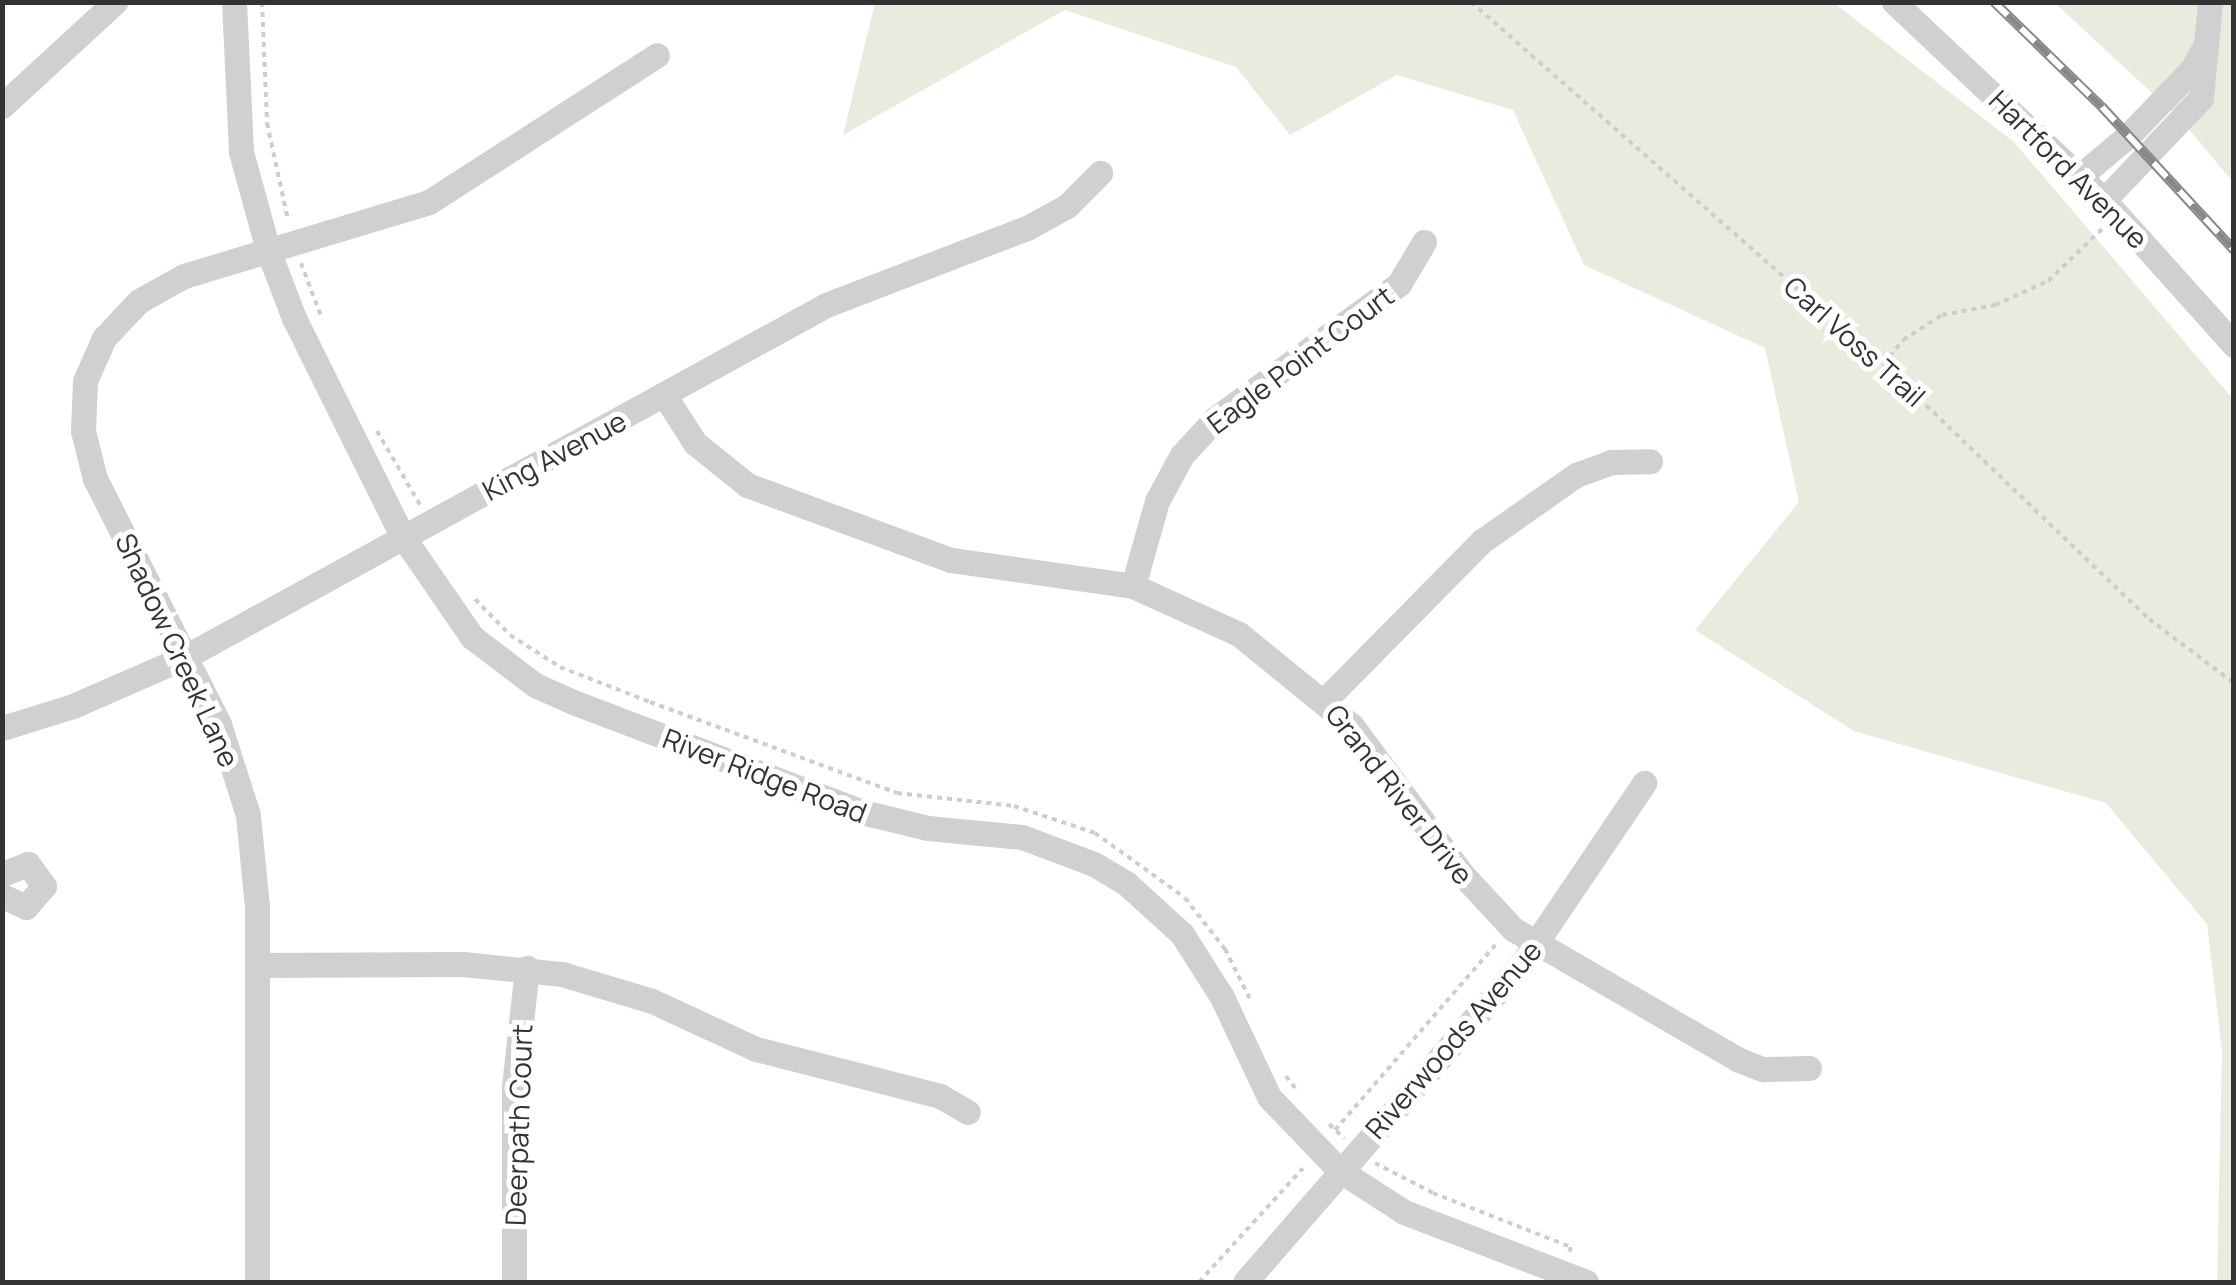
<!DOCTYPE html>
<style>
body{margin:0}
#map{position:relative;width:2236px;height:1285px;overflow:hidden;background:#fff;font-family:Manrope,sans-serif}
div>[style]{position:absolute}
[style*='--x']{left:calc(var(--x)*1px);top:calc(var(--y)*1px);width:calc(var(--w)*1px);rotate:calc(var(--a)*1deg)}
.green>*{inset:0;background:#e7ecdf}
.path>*{height:4px;margin-top:-2px;transform-origin:0;background:repeating-linear-gradient(90deg,#cdcdcd 0 5px,transparent 0 10px)}
.minor>*{height:25px;margin:-12.5px;padding:0 12.5px;transform-origin:12.5px;border-radius:12.5px;background:#d0d0d0}
.rail>*{height:10px;margin-top:-5px;transform-origin:0;background:repeating-linear-gradient(90deg,#fff 0 19px,#888 0 38px);box-sizing:border-box;border-block:2px solid #888}
span{translate:-50% -50%;white-space:nowrap;text-align:center;line-height:1.15;-webkit-text-stroke:10px #fff;paint-order:stroke}
.street-label{font-size:28px;color:#333}
.frame{position:absolute;inset:0;border:5px solid #333;pointer-events:none}
</style>
<div id="map">
<div class="green">
<i style="clip-path:polygon(1834px 3px,2014px 142px,2233px 399px,2233px 1282px,2217px 1282px,2222px 1051px,2207px 924px,2106px 803px,1854px 731px,1695px 630px,1799px 502px,1765px 348px,1584px 265px,1513px 110px,1397px 75px,1290px 135px,1236px 67px,1065px 10px,843px 135px,875px 3px)"></i>
<i style="clip-path:polygon(2055px 3px,2233px 3px,2233px 182px,2181px 120px)"></i>
</div>
<div class="path">
<i style="--x:262;--y:2;--w:121;--a:87.6"></i>
<i style="--x:267;--y:123;--w:99;--a:77.8"></i>
<i style="--x:1471;--y:2;--w:548;--a:41.3"></i>
<i style="--x:1883;--y:364;--w:368;--a:43.8"></i>
<i style="--x:2149;--y:619;--w:106;--a:37"></i>
<i style="--x:301;--y:263;--w:60;--a:69.4"></i>
<i style="--x:1883;--y:364;--w:31;--a:-50"></i>
<i style="--x:1903;--y:340;--w:46;--a:-32.7"></i>
<i style="--x:1942;--y:315;--w:54;--a:-10.7"></i>
<i style="--x:1995;--y:305;--w:58;--a:-24.4"></i>
<i style="--x:2048;--y:281;--w:75;--a:-43.9"></i>
<i style="--x:377;--y:431;--w:86;--a:59.8"></i>
<i style="--x:475;--y:599;--w:50;--a:45.8"></i>
<i style="--x:510;--y:635;--w:59;--a:32.6"></i>
<i style="--x:560;--y:667;--w:97;--a:21.3"></i>
<i style="--x:650;--y:702;--w:263;--a:20.2"></i>
<i style="--x:897;--y:793;--w:118;--a:6.3"></i>
<i style="--x:1014;--y:806;--w:85;--a:18.4"></i>
<i style="--x:1095;--y:833;--w:111;--a:35.8"></i>
<i style="--x:1185;--y:898;--w:65;--a:51.9"></i>
<i style="--x:1225;--y:949;--w:56;--a:63.4"></i>
<i style="--x:1286;--y:1076;--w:20;--a:53"></i>
<i style="--x:1329;--y:1124;--w:21;--a:43"></i>
<i style="--x:1335;--y:1130;--w:246;--a:-49.1"></i>
<i style="--x:1375;--y:1163;--w:65;--a:27.3"></i>
<i style="--x:1433;--y:1193;--w:148;--a:21.4"></i>
<i style="--x:1571;--y:1247;--w:5;--a:112"></i>
<i style="--x:1199;--y:1282;--w:154;--a:-47.6"></i>
</div>
<div class="minor">
<i style="--x:234;--y:2;--w:150;--a:87.3"></i>
<i style="--x:241;--y:152;--w:102;--a:74.6"></i>
<i style="--x:268;--y:250;--w:73;--a:69.1"></i>
<i style="--x:294;--y:318;--w:241;--a:63.6"></i>
<i style="--x:401;--y:534;--w:125;--a:55.4"></i>
<i style="--x:472;--y:637;--w:79;--a:37.3"></i>
<i style="--x:535;--y:685;--w:42;--a:24.1"></i>
<i style="--x:573;--y:702;--w:309;--a:20.8"></i>
<i style="--x:862;--y:812;--w:68;--a:13.6"></i>
<i style="--x:928;--y:828;--w:94;--a:5.5"></i>
<i style="--x:1022;--y:837;--w:77;--a:20.6"></i>
<i style="--x:1094;--y:864;--w:39;--a:31"></i>
<i style="--x:1127;--y:884;--w:74;--a:42.3"></i>
<i style="--x:1182;--y:934;--w:75;--a:57.6"></i>
<i style="--x:1222;--y:997;--w:110;--a:64.8"></i>
<i style="--x:1269;--y:1097;--w:101;--a:46.2"></i>
<i style="--x:1339;--y:1170;--w:77;--a:32.9"></i>
<i style="--x:1404;--y:1212;--w:195;--a:21"></i>
<i style="--x:1894;--y:2;--w:289;--a:43.3"></i>
<i style="--x:2104;--y:200;--w:195;--a:48.1"></i>
<i style="--x:2;--y:106;--w:154;--a:-42.6"></i>
<i style="--x:2080;--y:176;--w:64;--a:-39.9"></i>
<i style="--x:2129;--y:135;--w:93;--a:-46.3"></i>
<i style="--x:2193;--y:68;--w:26;--a:-62"></i>
<i style="--x:2104;--y:200;--w:141;--a:-46.4"></i>
<i style="--x:2201;--y:98;--w:96;--a:-84.6"></i>
<i style="--x:665;--y:396;--w:56;--a:57.4"></i>
<i style="--x:695;--y:443;--w:67;--a:38.9"></i>
<i style="--x:747;--y:485;--w:217;--a:20.2"></i>
<i style="--x:951;--y:560;--w:184;--a:8.1"></i>
<i style="--x:1133;--y:586;--w:116;--a:24.4"></i>
<i style="--x:1239;--y:634;--w:146;--a:39.2"></i>
<i style="--x:1352;--y:726;--w:184;--a:53.4"></i>
<i style="--x:1462;--y:874;--w:75;--a:47.2"></i>
<i style="--x:1513;--y:929;--w:261;--a:30.1"></i>
<i style="--x:1739;--y:1060;--w:26;--a:21"></i>
<i style="--x:1763;--y:1069;--w:46;--a:-1.2"></i>
<i style="--x:1133;--y:586;--w:88;--a:-74.2"></i>
<i style="--x:1157;--y:501;--w:52;--a:-61.5"></i>
<i style="--x:1182;--y:455;--w:50;--a:-47.4"></i>
<i style="--x:1216;--y:418;--w:227;--a:-36.2"></i>
<i style="--x:1399;--y:284;--w:49;--a:-59.2"></i>
<i style="--x:1326;--y:699;--w:222;--a:-45.4"></i>
<i style="--x:1482;--y:541;--w:115;--a:-35.1"></i>
<i style="--x:1576;--y:475;--w:37;--a:-20"></i>
<i style="--x:1611;--y:462;--w:39;--a:-1"></i>
<i style="--x:2;--y:728;--w:74;--a:-17.2"></i>
<i style="--x:73;--y:706;--w:122;--a:-23.6"></i>
<i style="--x:185;--y:657;--w:731;--a:-28.77"></i>
<i style="--x:826;--y:305;--w:215;--a:-21"></i>
<i style="--x:1027;--y:228;--w:46;--a:-28.8"></i>
<i style="--x:1067;--y:206;--w:47;--a:-45"></i>
<i style="--x:2;--y:874;--w:28;--a:-21"></i>
<i style="--x:28;--y:864;--w:27;--a:54"></i>
<i style="--x:44;--y:886;--w:28;--a:131"></i>
<i style="--x:26;--y:907;--w:26;--a:-155"></i>
<i style="--x:257;--y:965;--w:206;--a:-0.3"></i>
<i style="--x:463;--y:964;--w:100;--a:5.8"></i>
<i style="--x:562;--y:974;--w:94;--a:16.7"></i>
<i style="--x:652;--y:1001;--w:115;--a:24.8"></i>
<i style="--x:756;--y:1049;--w:190;--a:14.3"></i>
<i style="--x:940;--y:1096;--w:32;--a:30"></i>
<i style="--x:257;--y:1282;--w:375;--a:-90"></i>
<i style="--x:257;--y:907;--w:92;--a:-95.6"></i>
<i style="--x:248;--y:815;--w:96;--a:-107.7"></i>
<i style="--x:219;--y:724;--w:275;--a:-116.8"></i>
<i style="--x:95;--y:479;--w:49;--a:-104"></i>
<i style="--x:83;--y:431;--w:50;--a:-87.7"></i>
<i style="--x:85;--y:381;--w:47;--a:-66.2"></i>
<i style="--x:104;--y:338;--w:51;--a:-46.6"></i>
<i style="--x:139;--y:301;--w:51;--a:-29.1"></i>
<i style="--x:184;--y:276;--w:256;--a:-16.8"></i>
<i style="--x:429;--y:202;--w:271;--a:-32.8"></i>
<i style="--x:514;--y:1282;--w:196;--a:-90"></i>
<i style="--x:514;--y:1086;--w:119;--a:-83.7"></i>
<i style="--x:1245;--y:1282;--w:420;--a:-49"></i>
<i style="--x:1521;--y:965;--w:220;--a:-55.9"></i>
</div>
<div class="rail">
<i style="--x:1994;--y:2;--w:151;--a:44.2"></i>
<i style="--x:2102;--y:107;--w:195;--a:47.3"></i>
</div>
<div class="street-label">
<span style="left:2069px;top:169px;rotate:45deg">Hartford Avenue</span>
<span style="left:1855px;top:341px;rotate:42deg">Carl Voss Trail</span>
<span style="left:1300px;top:359px;rotate:-37deg">Eagle Point Court</span>
<span style="left:554px;top:455px;rotate:-28deg">King Avenue</span>
<span style="left:178px;top:650px;rotate:65deg">Shadow Creek Lane</span>
<span style="left:765px;top:775px;rotate:21deg">River Ridge Road</span>
<span style="left:1400px;top:794px;rotate:52deg">Grand River Drive</span>
<span style="left:1453px;top:1039px;rotate:-49deg">Riverwoods Avenue</span>
<span style="left:518px;top:1125px;rotate:-88deg">Deerpath Court</span>
</div>
<div class="frame"></div>
</div>
